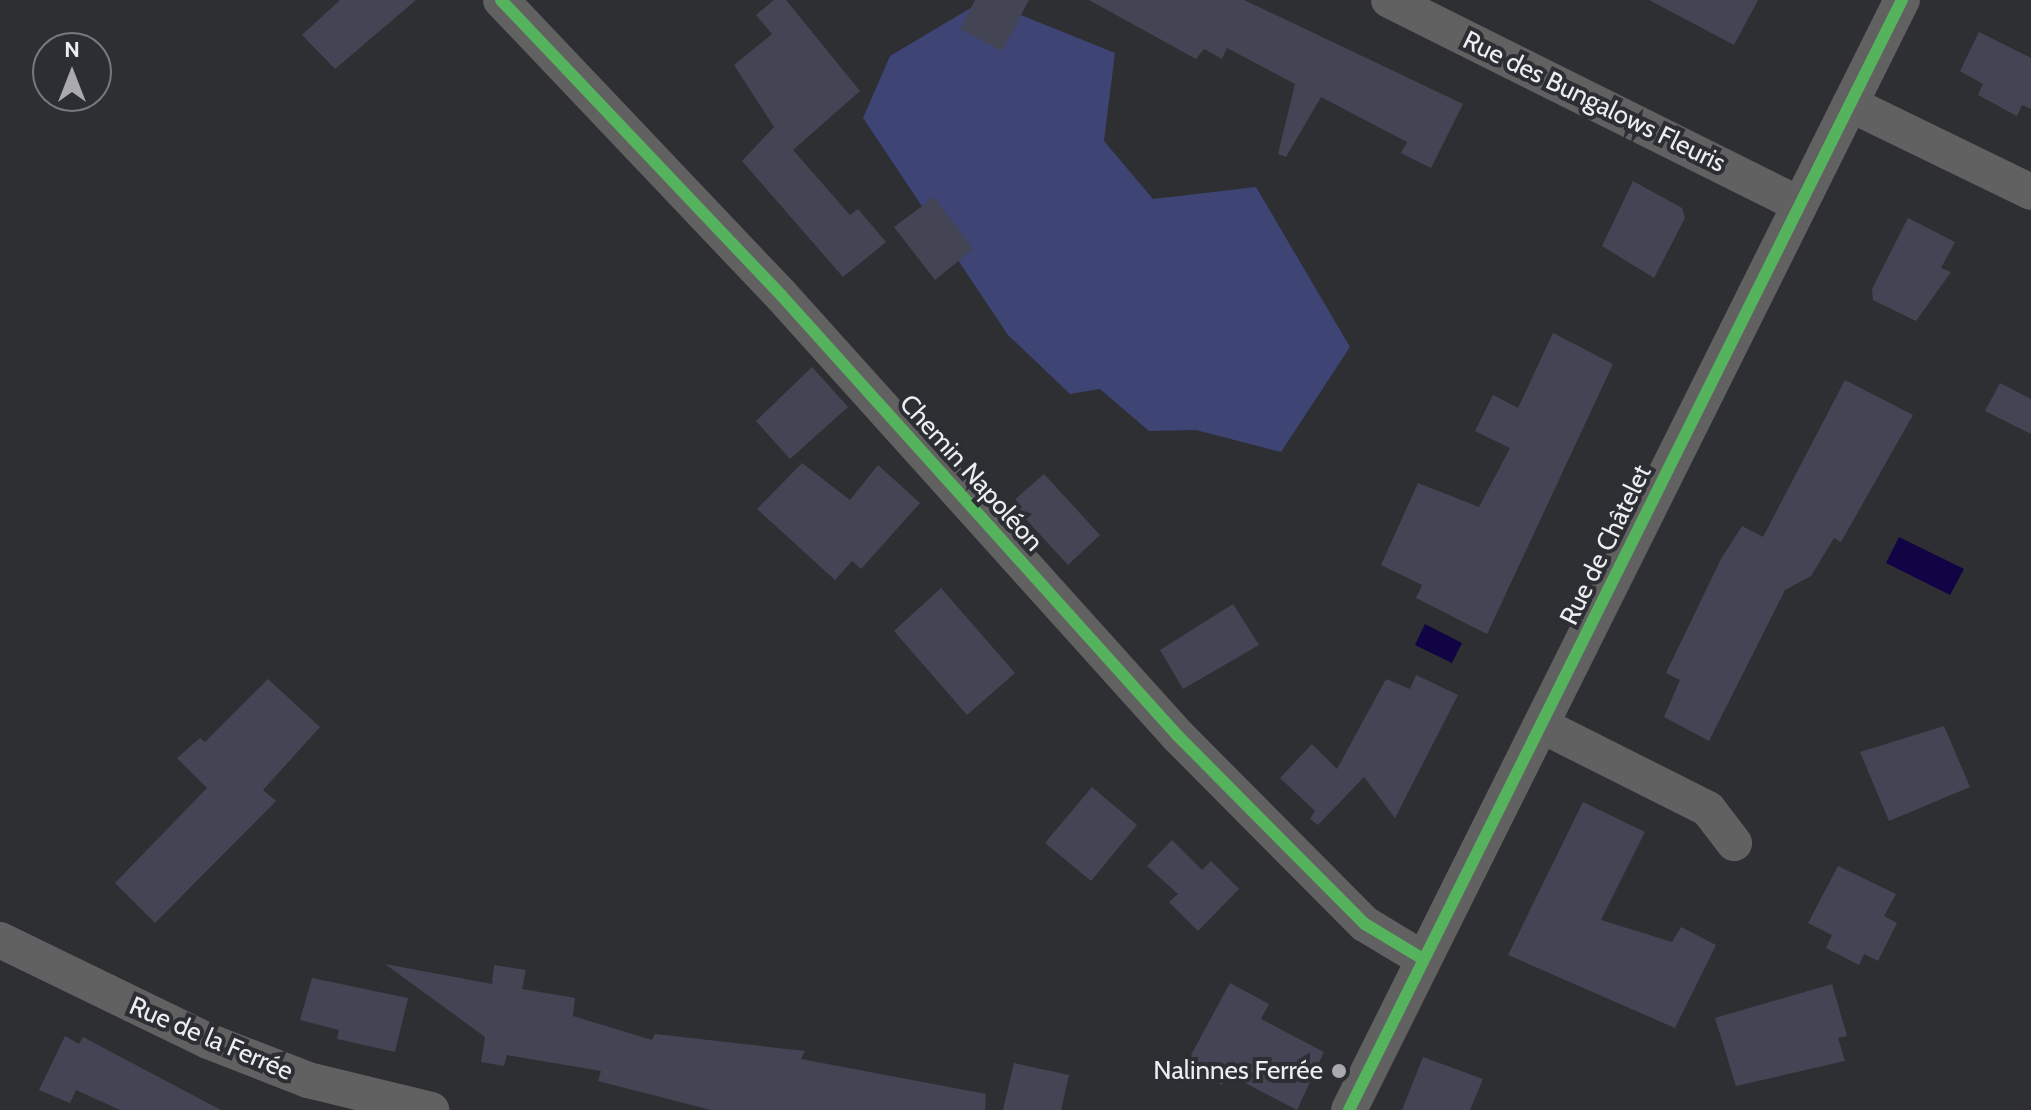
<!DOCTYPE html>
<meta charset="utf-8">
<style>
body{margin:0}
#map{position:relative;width:2031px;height:1110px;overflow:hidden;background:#2e2f32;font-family:Cabin,sans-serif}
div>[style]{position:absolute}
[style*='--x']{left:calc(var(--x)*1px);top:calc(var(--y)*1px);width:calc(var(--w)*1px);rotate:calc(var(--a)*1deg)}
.green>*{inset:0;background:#3e4474}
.water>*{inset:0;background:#100444}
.building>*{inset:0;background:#434555}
.minor>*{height:36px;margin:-18px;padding:0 18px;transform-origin:18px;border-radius:18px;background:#626161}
.cycleway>*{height:12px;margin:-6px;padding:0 6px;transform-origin:6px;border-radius:6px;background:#56b35d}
.dots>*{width:22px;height:22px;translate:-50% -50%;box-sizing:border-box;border:4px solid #2d2e33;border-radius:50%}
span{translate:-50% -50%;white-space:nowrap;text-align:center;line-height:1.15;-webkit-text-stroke:8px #2d2e33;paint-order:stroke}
.street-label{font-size:26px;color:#ecedf0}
.poi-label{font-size:26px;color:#ecedf0}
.right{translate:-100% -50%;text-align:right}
.north{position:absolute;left:32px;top:32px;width:80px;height:80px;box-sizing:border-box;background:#2d2e33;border:2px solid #797a7f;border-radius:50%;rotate:0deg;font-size:22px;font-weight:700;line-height:32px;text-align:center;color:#ecedf0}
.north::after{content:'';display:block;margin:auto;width:28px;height:36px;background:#aaaaae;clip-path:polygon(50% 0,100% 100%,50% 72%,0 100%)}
</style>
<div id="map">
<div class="green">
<i style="clip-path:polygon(984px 0,1115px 53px,1104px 141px,1153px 199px,1256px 187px,1350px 347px,1281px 452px,1196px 430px,1149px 431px,1100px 389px,1070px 394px,1008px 335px,863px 118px,890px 56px)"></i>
</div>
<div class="water">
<i style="clip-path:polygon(1899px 537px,1964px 569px,1950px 595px,1886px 563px)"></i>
<i style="clip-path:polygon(1425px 624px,1462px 643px,1452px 663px,1415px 645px)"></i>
</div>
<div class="building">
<i style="clip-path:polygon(340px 0,416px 0,335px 69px,302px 35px)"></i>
<i style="clip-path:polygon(774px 0,786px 0,860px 91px,793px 150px,850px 215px,858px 209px,886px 242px,843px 277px,742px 161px,774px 127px,734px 65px,772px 34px,756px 15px)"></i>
<i style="clip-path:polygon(975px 0,1029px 0,1002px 51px,960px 29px)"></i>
<i style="clip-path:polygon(1089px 0,1244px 0,1463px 104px,1431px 168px,1401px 153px,1407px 142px,1321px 97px,1286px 157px,1278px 154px,1295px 84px,1227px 48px,1222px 59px,1204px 49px,1196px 59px)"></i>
<i style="clip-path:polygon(1649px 0,1758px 0,1734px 45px)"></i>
<i style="clip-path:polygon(1979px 32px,2031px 58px,2031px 109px,2022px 105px,2017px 116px,1978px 95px,1983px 84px,1960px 71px)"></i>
<i style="clip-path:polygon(1633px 181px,1682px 208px,1685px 218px,1654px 278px,1602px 246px)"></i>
<i style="clip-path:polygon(934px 197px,973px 249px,935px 280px,894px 227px)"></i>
<i style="clip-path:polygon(1908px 218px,1955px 242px,1941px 268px,1951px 272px,1916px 321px,1873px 300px,1872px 289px)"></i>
<i style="clip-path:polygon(1553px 333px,1613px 364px,1487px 634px,1416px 598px,1422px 585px,1381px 565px,1418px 483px,1479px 507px,1510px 448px,1475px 431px,1493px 395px,1518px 408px)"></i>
<i style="clip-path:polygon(812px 367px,848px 407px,790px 459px,756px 421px)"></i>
<i style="clip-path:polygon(1845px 380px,1913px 415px,1841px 542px,1834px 538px,1811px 576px,1785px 590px,1709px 741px,1664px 717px,1680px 680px,1666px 673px,1721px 559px,1742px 526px,1763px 537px)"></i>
<i style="clip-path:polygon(2000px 383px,2031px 399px,2031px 434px,1985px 411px)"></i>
<i style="clip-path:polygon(802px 463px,850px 500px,878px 465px,920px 503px,861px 569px,852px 561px,835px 580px,757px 509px)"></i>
<i style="clip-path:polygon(1044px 474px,1100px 535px,1068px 565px,1011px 503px)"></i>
<i style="clip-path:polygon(941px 588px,1015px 673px,967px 715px,894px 631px)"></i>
<i style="clip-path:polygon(1233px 604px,1259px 645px,1183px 689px,1160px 650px)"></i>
<i style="clip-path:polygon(1416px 675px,1458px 695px,1395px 818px,1364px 777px,1318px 825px,1310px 819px,1315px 811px,1280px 778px,1312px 744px,1337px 769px,1386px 679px,1410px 689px)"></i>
<i style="clip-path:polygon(268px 679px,320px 727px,263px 790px,276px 801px,155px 923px,115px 883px,207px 788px,177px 758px,200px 738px,205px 742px)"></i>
<i style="clip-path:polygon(1944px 726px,1970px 787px,1889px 821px,1860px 752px)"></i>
<i style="clip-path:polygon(1092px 787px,1137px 825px,1091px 881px,1045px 843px)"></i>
<i style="clip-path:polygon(1583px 802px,1645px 832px,1601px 920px,1672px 942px,1681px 927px,1716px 945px,1675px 1028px,1508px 955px)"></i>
<i style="clip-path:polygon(1172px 840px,1202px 870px,1211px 861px,1239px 889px,1198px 931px,1169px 902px,1178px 894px,1147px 866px)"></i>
<i style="clip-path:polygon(1838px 866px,1896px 894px,1884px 916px,1897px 923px,1878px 961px,1864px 954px,1859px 965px,1826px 948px,1832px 935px,1808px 923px)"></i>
<i style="clip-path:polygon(385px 964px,492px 984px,494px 965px,526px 970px,522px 989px,575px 998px,573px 1016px,652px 1040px,655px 1034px,805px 1051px,801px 1059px,986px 1094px,985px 1110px,711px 1110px,598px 1081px,601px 1071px,507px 1055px,504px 1066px,481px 1062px,485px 1037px)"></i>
<i style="clip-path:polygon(312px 978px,408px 998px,395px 1052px,337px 1039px,339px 1030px,300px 1020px)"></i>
<i style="clip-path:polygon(1230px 983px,1269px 1004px,1261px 1019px,1324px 1052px,1297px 1110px,1228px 1074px,1222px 1085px,1185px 1066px)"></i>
<i style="clip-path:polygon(1832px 984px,1847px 1036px,1838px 1038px,1845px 1061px,1736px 1086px,1715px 1018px)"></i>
<i style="clip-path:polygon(65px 1036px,79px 1044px,83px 1037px,221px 1110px,120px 1110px,76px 1090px,70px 1103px,39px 1090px)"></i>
<i style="clip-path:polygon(1423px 1057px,1483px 1079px,1470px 1110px,1402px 1110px)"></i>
<i style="clip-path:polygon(1014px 1063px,1069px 1075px,1061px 1110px,1003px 1110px)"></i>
</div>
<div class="minor">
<i style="--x:501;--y:0;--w:407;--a:46.5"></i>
<i style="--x:781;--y:295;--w:593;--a:48.01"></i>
<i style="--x:1178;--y:736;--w:265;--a:45.2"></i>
<i style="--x:1365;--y:924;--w:68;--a:31.1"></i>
<i style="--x:1389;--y:0;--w:459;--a:26.5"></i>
<i style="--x:1850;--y:104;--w:201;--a:25.9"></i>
<i style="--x:1541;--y:725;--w:187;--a:26.7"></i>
<i style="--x:1708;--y:809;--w:43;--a:52.6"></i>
<i style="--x:0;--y:940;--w:231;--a:25.9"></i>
<i style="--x:208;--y:1041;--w:107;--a:21.3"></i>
<i style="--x:308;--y:1080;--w:127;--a:13.7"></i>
<i style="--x:1349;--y:1110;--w:1240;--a:-63.52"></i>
</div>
<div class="cycleway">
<i style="--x:501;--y:0;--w:407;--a:46.5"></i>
<i style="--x:781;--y:295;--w:593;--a:48.01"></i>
<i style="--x:1178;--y:736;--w:265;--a:45.2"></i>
<i style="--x:1365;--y:924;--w:68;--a:31.1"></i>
<i style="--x:1349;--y:1110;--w:1240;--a:-63.52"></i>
</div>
<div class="dots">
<i style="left:1339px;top:1071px;background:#aaaaae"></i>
</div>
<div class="street-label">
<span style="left:1594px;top:102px;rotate:26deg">Rue des Bungalows Fleuris</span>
<span style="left:971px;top:473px;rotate:48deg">Chemin Napoléon</span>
<span style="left:1606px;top:545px;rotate:-64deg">Rue de Châtelet</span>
<span style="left:211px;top:1039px;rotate:23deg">Rue de la Ferrée</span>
</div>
<div class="poi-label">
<span class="right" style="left:1323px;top:1071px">Nalinnes Ferrée</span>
</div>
<div class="north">N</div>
</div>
